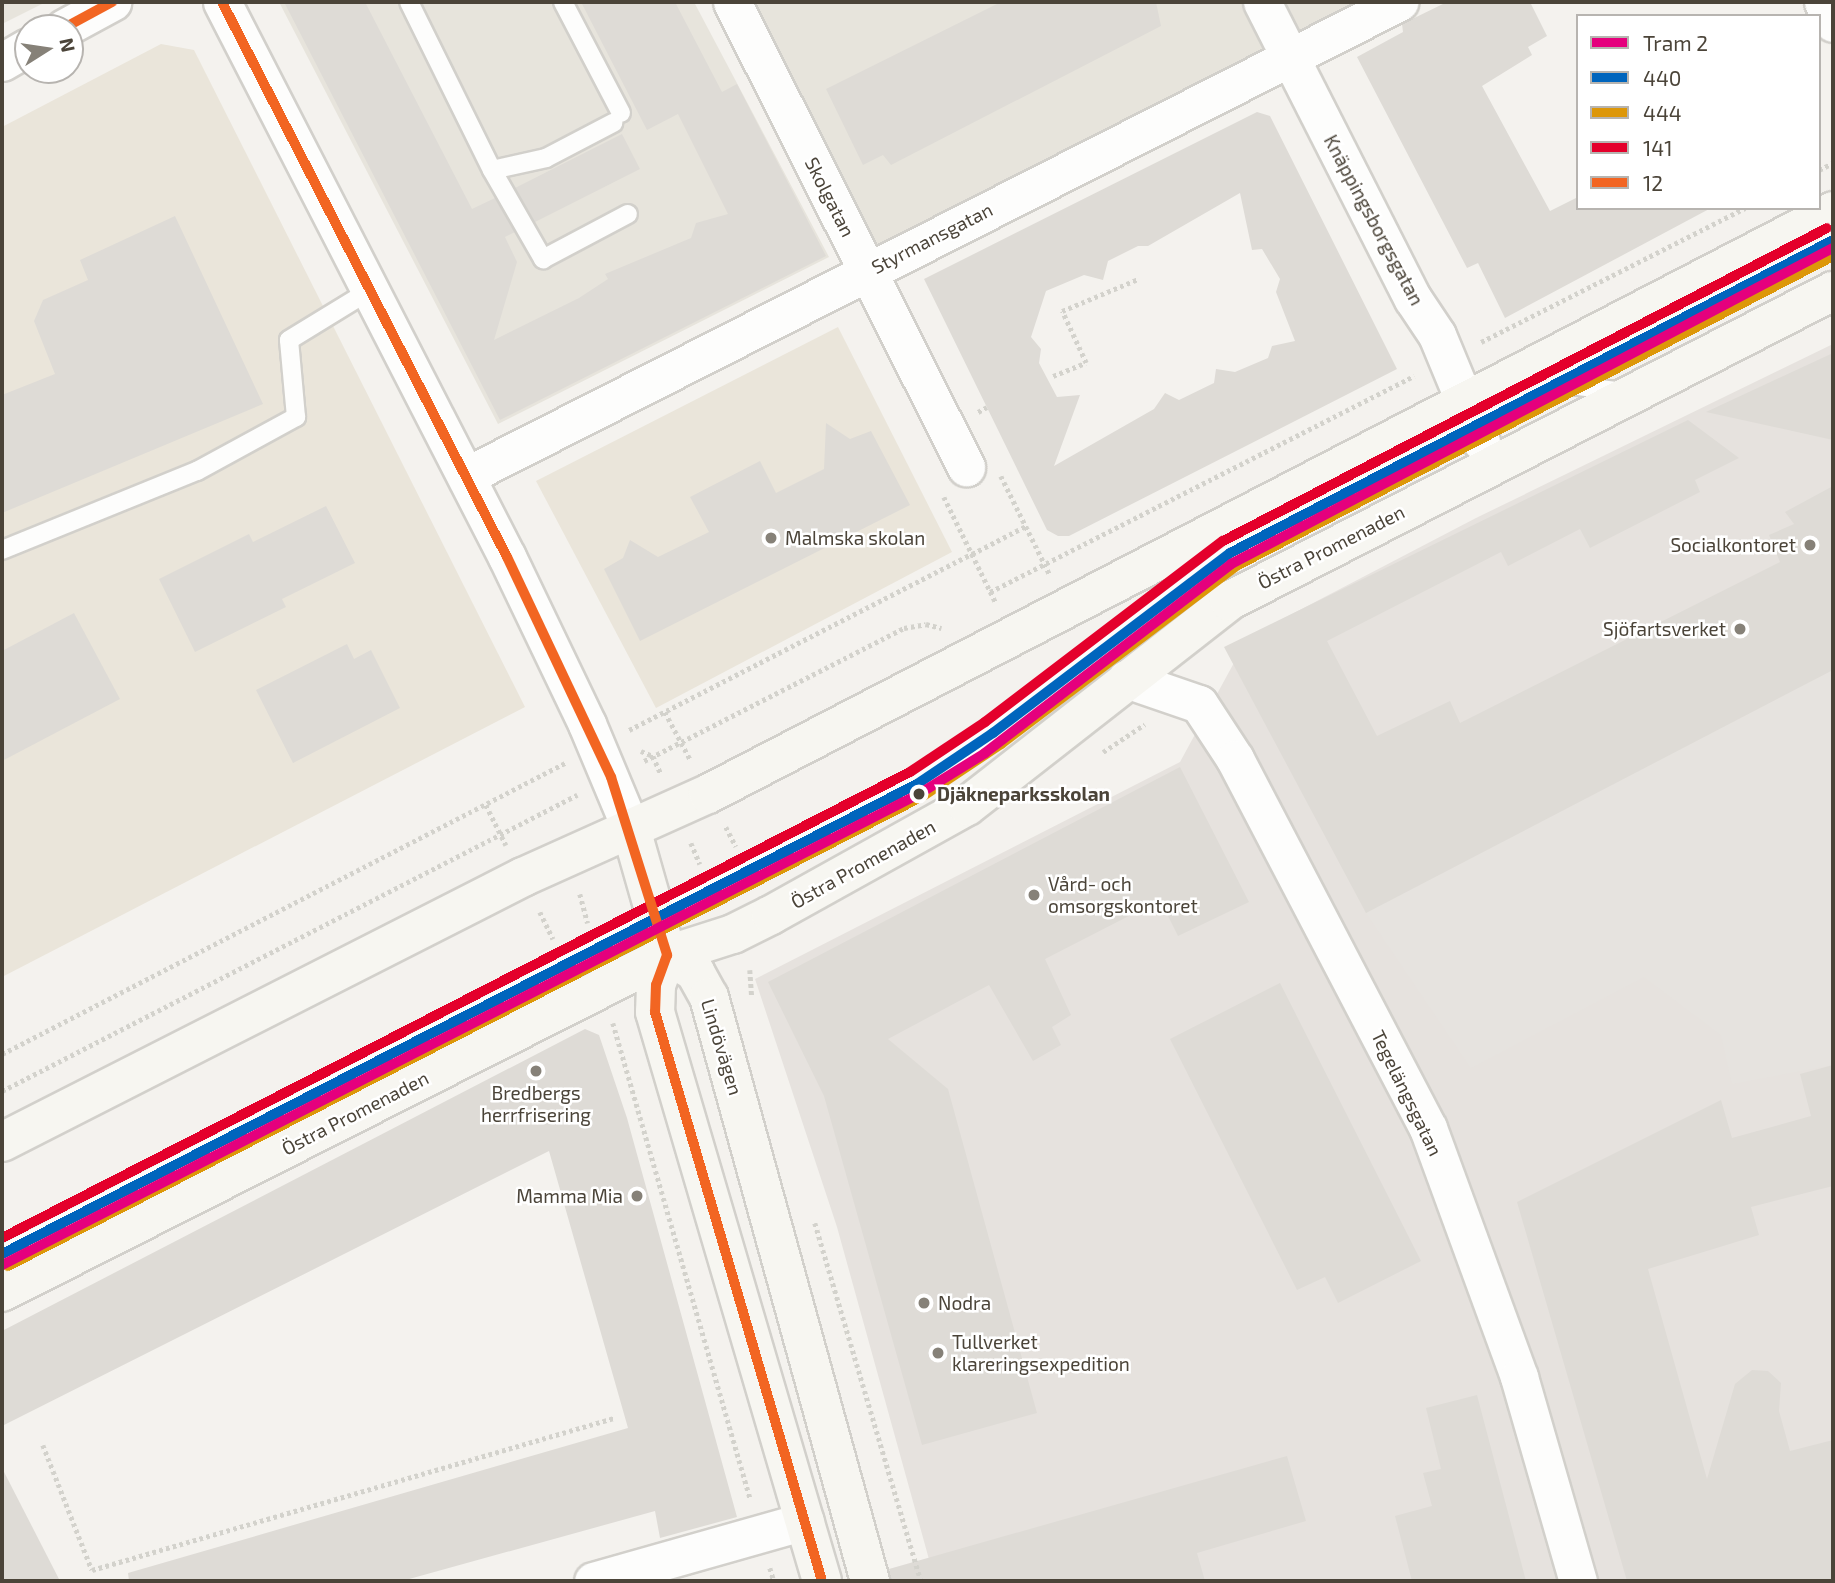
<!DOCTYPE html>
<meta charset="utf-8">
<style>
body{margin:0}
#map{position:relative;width:1835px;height:1583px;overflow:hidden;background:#f4f2ee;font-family:"Exo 2",sans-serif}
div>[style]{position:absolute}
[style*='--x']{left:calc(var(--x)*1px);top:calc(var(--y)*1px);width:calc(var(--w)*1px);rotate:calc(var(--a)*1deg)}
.residential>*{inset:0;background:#e7e4dc}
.industrial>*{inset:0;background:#e6e2de}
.education>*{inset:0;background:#eae5da}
.parking>*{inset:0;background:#e6e3df}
.building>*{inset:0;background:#dedbd6}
.path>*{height:4.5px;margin-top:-2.25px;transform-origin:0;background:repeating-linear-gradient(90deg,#d3d2cc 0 3.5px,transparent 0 7px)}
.roads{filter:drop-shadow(2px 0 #d2d0cb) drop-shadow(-2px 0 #d2d0cb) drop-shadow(0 2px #d2d0cb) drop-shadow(0 -2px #d2d0cb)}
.lane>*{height:18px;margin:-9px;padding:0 9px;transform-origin:9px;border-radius:9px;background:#fdfdfc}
.street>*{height:37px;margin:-18.5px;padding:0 18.5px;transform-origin:18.5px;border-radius:18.5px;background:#fdfdfc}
.secondary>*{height:38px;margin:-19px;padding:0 19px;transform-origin:19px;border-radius:19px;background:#f7f6f1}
.bus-1>*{height:10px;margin:-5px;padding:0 5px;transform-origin:5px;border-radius:5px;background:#0065bd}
.bus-2>*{height:10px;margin:-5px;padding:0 5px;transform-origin:5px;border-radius:5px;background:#dd9709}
.bus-3>*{height:10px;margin:-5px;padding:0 5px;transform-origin:5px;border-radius:5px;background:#e4002b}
.bus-4>*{height:10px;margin:-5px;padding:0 5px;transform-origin:5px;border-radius:5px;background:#f26522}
.tram-1>*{height:10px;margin:-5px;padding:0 5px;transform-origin:5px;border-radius:5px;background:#e5007d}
.dots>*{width:19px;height:19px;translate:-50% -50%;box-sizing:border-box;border:4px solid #fff;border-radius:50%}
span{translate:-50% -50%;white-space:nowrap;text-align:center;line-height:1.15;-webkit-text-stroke:5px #fff;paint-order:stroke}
.street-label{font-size:19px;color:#4b4439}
.poi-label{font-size:19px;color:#4b4439}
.left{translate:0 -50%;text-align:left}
.right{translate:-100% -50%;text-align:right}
.stop-label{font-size:19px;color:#4b4439;font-weight:700}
.frame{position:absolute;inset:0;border:4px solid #4b4439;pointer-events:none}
.legend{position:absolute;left:1576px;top:14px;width:245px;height:196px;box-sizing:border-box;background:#fff;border:2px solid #b7b4b0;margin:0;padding:9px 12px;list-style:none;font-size:21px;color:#4b4439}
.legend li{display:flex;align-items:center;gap:14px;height:35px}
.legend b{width:35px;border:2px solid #b7b4b0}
.north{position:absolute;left:14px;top:14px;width:70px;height:70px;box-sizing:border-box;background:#fff;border:2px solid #b7b4b0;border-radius:50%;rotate:78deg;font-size:19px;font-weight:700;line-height:28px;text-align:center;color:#4b4439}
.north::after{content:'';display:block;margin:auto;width:24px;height:32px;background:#868178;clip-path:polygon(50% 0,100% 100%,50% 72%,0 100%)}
</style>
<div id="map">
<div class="residential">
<i style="clip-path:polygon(2px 2px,46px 2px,2px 24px)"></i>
<i style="clip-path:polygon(279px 2px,694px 2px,829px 257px,498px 424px)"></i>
<i style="clip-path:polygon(732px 2px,1399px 2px,867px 272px)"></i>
</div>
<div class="industrial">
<i style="clip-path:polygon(1833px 344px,1833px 1581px,935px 1581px,837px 1227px,755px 979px,1180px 762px,1248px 637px,1476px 518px)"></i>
</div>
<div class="education">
<i style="clip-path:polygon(161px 44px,194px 50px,525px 707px,2px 977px,2px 127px)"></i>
<i style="clip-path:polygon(838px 327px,952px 552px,656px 708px,536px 481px)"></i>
</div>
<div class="parking">
<i style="clip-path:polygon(1833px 670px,1833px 1065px,1732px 1084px,1721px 1035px,1644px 977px,1471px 1068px,1366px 913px)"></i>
</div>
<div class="building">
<i style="clip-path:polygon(284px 2px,365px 2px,472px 209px,495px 198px,515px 232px,505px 237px,517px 262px,494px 340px,579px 298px,608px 279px,605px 274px,691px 238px,696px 223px,728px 214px,678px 114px,647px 130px,581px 2px,675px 2px,722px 92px,737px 84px,826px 256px,500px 420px)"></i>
<i style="clip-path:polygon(1001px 2px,1156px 2px,1161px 26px,891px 165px,883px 155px,863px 165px,826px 89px)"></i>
<i style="clip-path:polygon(1447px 2px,1530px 2px,1547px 36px,1528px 47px,1532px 55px,1482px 86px,1550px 211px,1578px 197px,1578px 208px,1711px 208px,1505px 318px,1478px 263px,1467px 268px,1357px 57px,1403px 32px,1402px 24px)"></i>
<i style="clip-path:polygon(evenodd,1257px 112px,1270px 116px,1397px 369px,1069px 536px,1058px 536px,1047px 530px,924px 279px,1257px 112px,1240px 193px,1252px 250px,1262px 249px,1280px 279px,1276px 292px,1295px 341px,1272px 346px,1268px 358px,1235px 372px,1216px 369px,1214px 383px,1179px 400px,1165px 393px,1154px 409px,1054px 466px,1080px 395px,1057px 397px,1039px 363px,1041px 349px,1031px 337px,1046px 291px,1084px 275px,1103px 280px,1108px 261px,1138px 246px,1148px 246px,1240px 193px)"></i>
<i style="clip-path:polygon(622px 134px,640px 169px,535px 222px,515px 188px)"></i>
<i style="clip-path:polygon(175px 216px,263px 404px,2px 513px,2px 395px,55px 374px,34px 321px,43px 300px,88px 280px,80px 260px)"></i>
<i style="clip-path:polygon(1833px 353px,1833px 440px,1706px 412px)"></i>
<i style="clip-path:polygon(1688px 420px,1739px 458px,1695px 480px,1700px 492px,1590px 548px,1580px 529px,1508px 566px,1501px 552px,1327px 641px,1377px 736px,1450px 701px,1460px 723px,1780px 562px,1769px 535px,1794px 524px,1785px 512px,1833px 486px,1833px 670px,1366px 913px,1224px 647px)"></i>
<i style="clip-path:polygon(826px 423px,850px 439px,871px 431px,910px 505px,640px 641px,604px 569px,623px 558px,630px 540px,658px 557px,709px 532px,690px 497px,760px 461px,776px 493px,824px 469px)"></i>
<i style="clip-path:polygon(326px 506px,355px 563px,282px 599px,286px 607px,195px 652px,159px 579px,249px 534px,253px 542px)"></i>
<i style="clip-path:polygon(74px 613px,120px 699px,2px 761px,2px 651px)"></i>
<i style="clip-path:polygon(347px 644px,354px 659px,371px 650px,400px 708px,293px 763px,256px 690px)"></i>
<i style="clip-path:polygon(1180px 767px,1249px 902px,1178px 936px,1160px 900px,1045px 959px,1071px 1015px,1052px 1027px,1061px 1045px,1033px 1061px,989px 985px,888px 1039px,948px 1089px,1037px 1413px,922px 1445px,824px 1096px,768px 982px)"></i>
<i style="clip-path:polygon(1280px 983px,1421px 1261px,1338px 1303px,1325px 1277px,1297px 1290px,1170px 1039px)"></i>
<i style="clip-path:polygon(585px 1029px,599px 1035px,627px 1118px,737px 1517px,660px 1538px,655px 1511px,402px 1581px,129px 1581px,128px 1573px,628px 1428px,549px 1151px,2px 1426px,2px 1331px)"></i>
<i style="clip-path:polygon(1833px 1065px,1833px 1186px,1751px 1207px,1759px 1235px,1648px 1269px,1707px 1479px,1735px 1384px,1752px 1370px,1768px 1371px,1781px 1383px,1779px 1411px,1790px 1451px,1833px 1440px,1833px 1581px,1627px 1581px,1517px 1202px,1721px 1100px,1732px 1138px,1811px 1116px,1800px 1074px)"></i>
<i style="clip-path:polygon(1477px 1395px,1526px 1581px,1412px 1581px,1395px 1516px,1432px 1506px,1423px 1473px,1441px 1469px,1426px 1408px)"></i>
<i style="clip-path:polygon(1287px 1456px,1306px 1521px,1197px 1553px,1205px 1581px,891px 1581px,889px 1569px)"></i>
<i style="clip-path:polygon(2px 1468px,60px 1581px,2px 1581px)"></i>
</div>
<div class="path">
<i style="--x:1819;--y:170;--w:16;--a:-27"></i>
<i style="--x:1481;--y:342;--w:296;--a:-26.9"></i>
<i style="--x:1053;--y:376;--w:35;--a:-22"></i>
<i style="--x:1086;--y:363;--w:57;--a:-114.8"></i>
<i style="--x:1062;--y:311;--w:82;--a:-22.8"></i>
<i style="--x:978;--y:412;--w:10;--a:-29"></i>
<i style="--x:1001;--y:476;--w:110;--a:63.7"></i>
<i style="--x:944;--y:497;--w:64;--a:63.8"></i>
<i style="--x:972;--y:554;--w:61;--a:-27.4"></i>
<i style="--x:990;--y:592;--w:476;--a:-27"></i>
<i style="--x:665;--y:712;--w:55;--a:62"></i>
<i style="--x:629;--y:730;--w:386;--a:-27.2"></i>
<i style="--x:972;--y:554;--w:55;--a:63.9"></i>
<i style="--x:641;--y:751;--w:13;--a:23"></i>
<i style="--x:653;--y:756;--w:20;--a:66"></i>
<i style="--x:1103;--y:752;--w:50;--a:-33.7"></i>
<i style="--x:644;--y:761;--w:292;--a:-27.1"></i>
<i style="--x:904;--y:628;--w:22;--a:-10"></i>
<i style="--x:926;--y:624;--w:16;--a:15"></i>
<i style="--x:486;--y:805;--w:45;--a:63.4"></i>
<i style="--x:726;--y:827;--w:22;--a:63"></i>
<i style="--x:691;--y:843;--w:23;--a:67"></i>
<i style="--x:580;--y:894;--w:30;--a:75"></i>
<i style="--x:540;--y:912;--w:30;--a:64"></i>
<i style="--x:750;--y:970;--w:26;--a:86"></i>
<i style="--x:613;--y:1023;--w:495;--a:73.9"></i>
<i style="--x:2;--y:1054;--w:634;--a:-27.33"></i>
<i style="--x:2;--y:1091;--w:647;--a:-27.24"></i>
<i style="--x:815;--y:1223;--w:373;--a:73.5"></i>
<i style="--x:43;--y:1445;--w:134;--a:68.6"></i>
<i style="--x:92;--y:1570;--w:544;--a:-16.23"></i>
<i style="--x:770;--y:1568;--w:14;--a:73"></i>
<i style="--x:434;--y:1580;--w:1;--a:90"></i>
</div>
<div class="roads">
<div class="lane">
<i style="--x:409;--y:2;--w:187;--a:63.7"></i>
<i style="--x:492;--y:170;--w:55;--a:-12.5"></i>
<i style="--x:546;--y:158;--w:76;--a:-27.6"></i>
<i style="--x:563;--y:2;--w:125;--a:62.4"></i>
<i style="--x:492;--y:170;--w:103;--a:60.2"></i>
<i style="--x:543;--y:259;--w:96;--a:-27.9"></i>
<i style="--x:1554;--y:383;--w:71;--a:7.3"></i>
<i style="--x:2;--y:550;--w:210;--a:-22.1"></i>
<i style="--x:197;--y:471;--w:113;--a:-28.6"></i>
<i style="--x:296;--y:417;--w:77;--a:-95.2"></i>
<i style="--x:289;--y:340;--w:94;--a:-31.5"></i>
<i style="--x:2;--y:1254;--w:1029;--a:-27.19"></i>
<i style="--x:917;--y:784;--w:92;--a:-33.9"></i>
<i style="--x:993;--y:733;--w:298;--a:-37.2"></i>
<i style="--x:1230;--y:553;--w:679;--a:-27.43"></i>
</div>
<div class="street">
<i style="--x:222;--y:2;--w:624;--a:62.82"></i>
<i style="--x:507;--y:557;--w:185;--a:64.4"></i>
<i style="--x:587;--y:724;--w:114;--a:67.3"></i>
<i style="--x:732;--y:2;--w:521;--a:63.29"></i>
<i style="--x:1262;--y:2;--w:333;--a:63.1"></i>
<i style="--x:1413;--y:299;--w:43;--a:56.3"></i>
<i style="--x:1437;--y:335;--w:115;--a:67.5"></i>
<i style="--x:1823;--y:2;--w:23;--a:65"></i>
<i style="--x:64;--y:28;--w:55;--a:-28.4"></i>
<i style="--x:2;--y:62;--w:30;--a:-30"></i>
<i style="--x:466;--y:476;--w:1047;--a:-26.93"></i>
<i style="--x:1126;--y:679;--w:77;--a:18.9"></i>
<i style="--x:1199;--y:704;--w:66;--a:56.8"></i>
<i style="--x:1235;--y:759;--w:416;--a:62.4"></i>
<i style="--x:1428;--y:1128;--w:265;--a:69.9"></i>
<i style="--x:1519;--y:1377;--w:212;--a:73.9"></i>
<i style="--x:593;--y:1581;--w:220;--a:-15.8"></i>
</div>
<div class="secondary">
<i style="--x:631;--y:829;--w:131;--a:74.1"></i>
<i style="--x:667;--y:955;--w:33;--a:31"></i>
<i style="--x:695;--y:972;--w:29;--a:61"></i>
<i style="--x:709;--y:997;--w:606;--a:74.59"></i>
<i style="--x:667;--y:955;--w:32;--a:110"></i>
<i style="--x:656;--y:985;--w:27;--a:92"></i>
<i style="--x:655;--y:1012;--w:593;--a:73.64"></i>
<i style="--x:2;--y:1142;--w:585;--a:-26.96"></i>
<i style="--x:523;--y:877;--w:203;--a:-24.2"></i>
<i style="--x:708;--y:794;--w:1267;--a:-27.39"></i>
<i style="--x:2;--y:1292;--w:746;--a:-26.87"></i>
<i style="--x:667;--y:955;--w:69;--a:-17.7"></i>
<i style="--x:733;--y:934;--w:42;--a:-26.6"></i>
<i style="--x:771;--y:915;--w:224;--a:-29.1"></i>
<i style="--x:967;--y:806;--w:333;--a:-38"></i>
<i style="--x:1229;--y:601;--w:679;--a:-27.17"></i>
</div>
</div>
<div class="bus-1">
<i style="--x:2;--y:1254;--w:1029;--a:-27.19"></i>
<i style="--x:917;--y:784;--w:92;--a:-33.9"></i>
<i style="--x:993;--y:733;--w:298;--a:-37.2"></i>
<i style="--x:1230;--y:553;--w:679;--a:-27.43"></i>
</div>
<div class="bus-2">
<i style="--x:8;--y:1266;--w:1029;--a:-27.19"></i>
<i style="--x:923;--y:796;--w:94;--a:-33.7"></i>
<i style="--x:1001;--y:744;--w:297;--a:-37.1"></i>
<i style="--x:1238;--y:565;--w:670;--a:-27.44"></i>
</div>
<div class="bus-3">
<i style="--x:2;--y:1238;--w:1021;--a:-27.17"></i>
<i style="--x:910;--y:772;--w:90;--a:-33.7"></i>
<i style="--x:985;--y:722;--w:299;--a:-37.3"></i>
<i style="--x:1223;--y:541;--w:680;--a:-27.39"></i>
</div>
<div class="bus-4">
<i style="--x:222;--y:2;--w:624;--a:62.82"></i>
<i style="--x:507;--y:557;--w:243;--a:64.7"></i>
<i style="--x:611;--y:777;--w:187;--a:72.5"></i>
<i style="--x:667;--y:955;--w:32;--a:110"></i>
<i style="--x:656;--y:985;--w:27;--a:92"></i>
<i style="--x:655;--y:1012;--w:593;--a:73.64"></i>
<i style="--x:64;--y:28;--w:55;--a:-28.4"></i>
</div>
<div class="tram-1">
<i style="--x:2;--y:1265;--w:1031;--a:-27.19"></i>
<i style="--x:919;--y:794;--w:78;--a:-31.8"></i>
<i style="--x:985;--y:753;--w:310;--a:-37.5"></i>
<i style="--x:1231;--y:564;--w:680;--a:-27.7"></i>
</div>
<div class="dots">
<i style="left:771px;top:538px;background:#868178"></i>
<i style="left:1810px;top:545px;background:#868178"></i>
<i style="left:1740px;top:629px;background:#868178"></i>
<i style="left:919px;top:794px;background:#4b4439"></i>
<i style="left:1034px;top:895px;background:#868178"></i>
<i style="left:536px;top:1071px;background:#868178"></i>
<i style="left:637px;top:1196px;background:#868178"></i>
<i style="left:924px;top:1303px;background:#868178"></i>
<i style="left:938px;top:1353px;background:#868178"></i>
</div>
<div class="street-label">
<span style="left:830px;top:197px;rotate:63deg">Skolgatan</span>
<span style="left:1374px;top:220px;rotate:62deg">Knäppingsborgsgatan</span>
<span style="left:932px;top:238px;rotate:-27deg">Styrmansgatan</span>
<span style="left:1331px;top:547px;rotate:-27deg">Östra Promenaden</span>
<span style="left:863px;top:864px;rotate:-29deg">Östra Promenaden</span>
<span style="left:722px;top:1047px;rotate:73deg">Lindövägen</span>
<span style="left:1407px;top:1093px;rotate:64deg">Tegelängsgatan</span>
<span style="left:355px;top:1113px;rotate:-27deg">Östra Promenaden</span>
</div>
<div class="poi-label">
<span class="left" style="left:785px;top:538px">Malmska skolan</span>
<span class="right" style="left:1796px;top:545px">Socialkontoret</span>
<span class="right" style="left:1726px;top:629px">Sjöfartsverket</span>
<span class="left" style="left:1048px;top:895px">Vård- och<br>omsorgskontoret</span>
<span style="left:536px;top:1104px">Bredbergs<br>herrfrisering</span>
<span class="right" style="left:623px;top:1196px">Mamma Mia</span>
<span class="left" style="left:938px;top:1303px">Nodra</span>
<span class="left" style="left:952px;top:1353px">Tullverket<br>klareringsexpedition</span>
</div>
<div class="stop-label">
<span class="left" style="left:937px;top:794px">Djäkneparksskolan</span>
</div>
<div class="frame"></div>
<ul class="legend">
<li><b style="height:9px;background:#e5007d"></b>Tram 2</li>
<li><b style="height:9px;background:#0065bd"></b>440</li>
<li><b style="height:9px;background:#dd9709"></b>444</li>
<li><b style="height:9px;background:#e4002b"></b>141</li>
<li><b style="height:9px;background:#f26522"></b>12</li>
</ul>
<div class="north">N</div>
</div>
